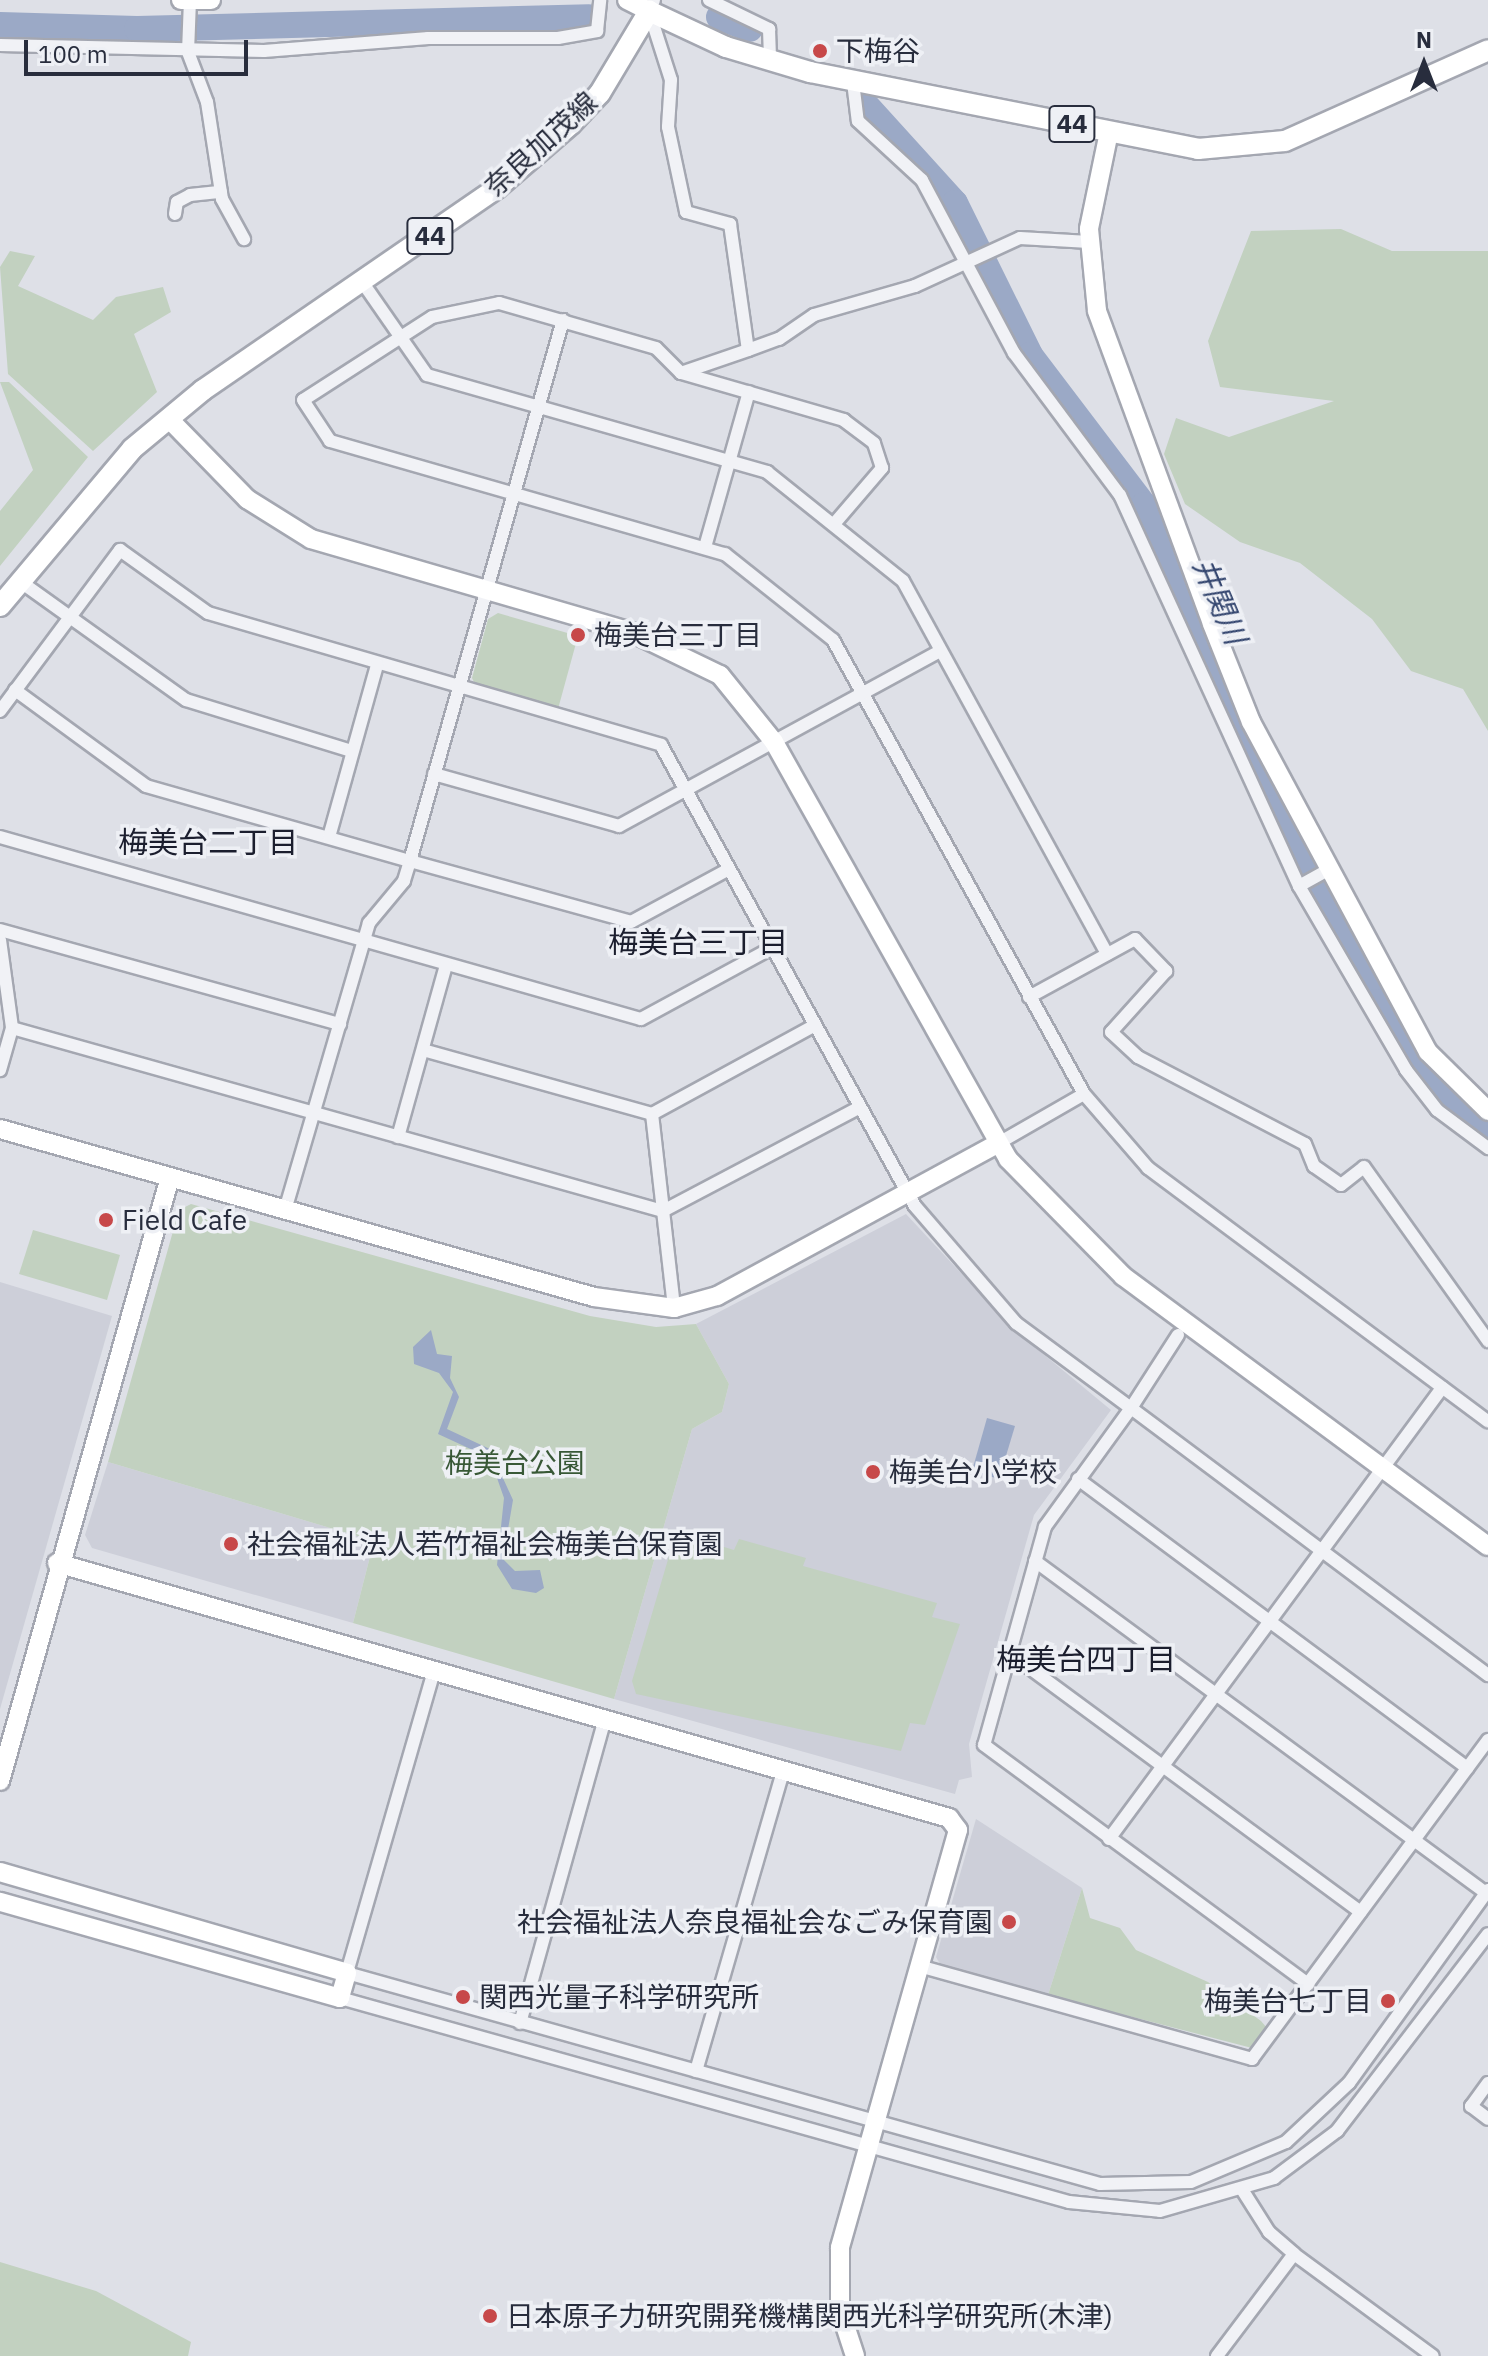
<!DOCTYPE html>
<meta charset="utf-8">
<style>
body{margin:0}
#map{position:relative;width:1488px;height:2356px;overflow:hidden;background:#dee0e7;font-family:"IBM Plex Sans","Noto Sans JP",sans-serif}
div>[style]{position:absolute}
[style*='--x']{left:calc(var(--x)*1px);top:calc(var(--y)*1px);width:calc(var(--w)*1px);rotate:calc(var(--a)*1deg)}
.built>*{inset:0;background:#cdcfd9}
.green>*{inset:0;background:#c2d1c0}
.water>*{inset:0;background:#9ba9c6}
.river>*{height:26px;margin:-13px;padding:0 13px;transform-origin:13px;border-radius:13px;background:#9ba9c6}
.roads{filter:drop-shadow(2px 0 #a4a7b1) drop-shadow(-2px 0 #a4a7b1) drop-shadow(0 2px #a4a7b1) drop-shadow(0 -2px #a4a7b1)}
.street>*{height:12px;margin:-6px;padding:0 6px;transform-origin:6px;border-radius:6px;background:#f1f2f6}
.secondary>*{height:18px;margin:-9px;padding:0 9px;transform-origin:9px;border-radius:9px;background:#fff}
.primary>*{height:20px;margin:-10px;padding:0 10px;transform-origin:10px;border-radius:10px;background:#fff}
.dots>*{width:22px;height:22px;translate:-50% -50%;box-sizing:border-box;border:4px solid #eef0f5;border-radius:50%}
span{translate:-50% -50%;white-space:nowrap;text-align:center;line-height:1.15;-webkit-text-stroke:7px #eef0f5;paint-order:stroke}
.shield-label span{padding:2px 6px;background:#eef0f5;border:2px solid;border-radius:6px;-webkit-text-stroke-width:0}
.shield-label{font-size:26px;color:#282d3d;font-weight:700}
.poi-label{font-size:28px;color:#282d3d}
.left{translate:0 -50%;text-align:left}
.right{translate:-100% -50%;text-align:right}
.street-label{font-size:28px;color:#282d3d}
.park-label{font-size:28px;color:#385836}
.water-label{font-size:30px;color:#34466f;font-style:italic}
.neighbourhood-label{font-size:30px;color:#1b1e2e}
.north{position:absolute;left:1384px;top:24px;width:80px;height:80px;-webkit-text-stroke:6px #eef0f5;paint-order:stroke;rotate:0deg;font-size:22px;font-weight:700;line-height:32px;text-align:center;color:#282d3d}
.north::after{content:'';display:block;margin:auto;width:28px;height:36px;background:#282d3d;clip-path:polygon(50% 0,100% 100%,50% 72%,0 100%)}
.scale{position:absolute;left:24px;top:40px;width:224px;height:36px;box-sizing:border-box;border:4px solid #282d3d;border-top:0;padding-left:10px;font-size:24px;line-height:28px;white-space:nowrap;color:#282d3d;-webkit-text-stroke:6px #eef0f5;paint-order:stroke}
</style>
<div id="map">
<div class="built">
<i style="clip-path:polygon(906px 1214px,1013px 1329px,1111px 1410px,1034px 1515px,969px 1744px,972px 1777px,959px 1780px,955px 1794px,614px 1699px,692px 1429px,722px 1412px,729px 1384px,696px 1324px)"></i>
<i style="clip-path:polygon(0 1282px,112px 1316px,0 1709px)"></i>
<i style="clip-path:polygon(108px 1462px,374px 1541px,353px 1623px,92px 1548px,85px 1535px)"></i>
<i style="clip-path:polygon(976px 1819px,1082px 1888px,1048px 1995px,940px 1964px,936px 1957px)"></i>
</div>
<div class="green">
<i style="clip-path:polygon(1341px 229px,1392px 251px,1488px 251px,1488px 731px,1463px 689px,1411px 671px,1372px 619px,1300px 563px,1240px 542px,1185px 504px,1164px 454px,1176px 418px,1229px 437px,1334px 401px,1220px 387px,1208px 341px,1251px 231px)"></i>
<i style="clip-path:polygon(10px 251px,35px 256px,18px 286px,93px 320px,116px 297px,163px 287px,171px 312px,134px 334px,157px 392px,93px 451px,8px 374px,0 267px)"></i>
<i style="clip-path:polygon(0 382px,9px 382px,88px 457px,0 566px,0 511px,33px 470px)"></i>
<i style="clip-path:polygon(498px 613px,578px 636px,558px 709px,476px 686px,472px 678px,488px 619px)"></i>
<i style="clip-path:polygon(191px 1204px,590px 1316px,656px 1327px,696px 1324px,729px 1384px,722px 1412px,692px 1429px,614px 1699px,353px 1623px,374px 1541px,108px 1462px,179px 1210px)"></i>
<i style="clip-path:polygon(33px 1230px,120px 1255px,107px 1300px,19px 1274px)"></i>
<i style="clip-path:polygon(688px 1536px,734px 1550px,739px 1539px,806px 1558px,803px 1566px,937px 1603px,932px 1617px,960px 1624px,925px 1725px,910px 1723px,901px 1751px,636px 1694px,632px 1681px,672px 1546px,684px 1549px)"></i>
<i style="clip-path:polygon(1082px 1888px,1090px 1918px,1120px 1928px,1136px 1950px,1208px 1982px,1261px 2021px,1267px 2028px,1252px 2048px,1048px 1995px)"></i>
<i style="clip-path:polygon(0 2262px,96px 2291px,191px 2342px,188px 2356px,0 2356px)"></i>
</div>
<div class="water">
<i style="clip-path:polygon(431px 1330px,437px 1354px,452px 1356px,450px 1378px,459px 1397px,447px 1429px,507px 1457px,502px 1476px,513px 1500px,503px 1559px,515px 1571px,540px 1570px,544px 1588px,536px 1593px,512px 1589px,497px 1565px,504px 1498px,490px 1458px,438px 1434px,453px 1392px,439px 1373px,414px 1364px,413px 1347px)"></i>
<i style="clip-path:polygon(987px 1418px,1015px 1426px,999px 1479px,972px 1471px)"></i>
</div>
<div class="river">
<i style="--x:719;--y:17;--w:33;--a:21"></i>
<i style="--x:0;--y:25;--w:137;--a:1.7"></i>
<i style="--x:137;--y:29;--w:452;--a:-1.5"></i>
<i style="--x:866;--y:105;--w:132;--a:47.8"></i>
<i style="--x:955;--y:203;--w:169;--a:63.7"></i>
<i style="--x:1030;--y:355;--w:188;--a:52.8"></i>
<i style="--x:1144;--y:505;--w:329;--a:66.9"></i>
<i style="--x:1273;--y:808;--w:220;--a:62"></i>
<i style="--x:1376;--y:1002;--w:79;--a:61.2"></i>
<i style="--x:1414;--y:1071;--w:99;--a:41.7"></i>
</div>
<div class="roads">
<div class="street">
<i style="--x:190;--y:0;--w:52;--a:92.2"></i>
<i style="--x:188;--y:52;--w:53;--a:69.2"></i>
<i style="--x:207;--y:102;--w:98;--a:81.2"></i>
<i style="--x:222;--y:199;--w:46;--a:61.2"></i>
<i style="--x:654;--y:0;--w:12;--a:114"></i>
<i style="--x:649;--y:11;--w:72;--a:72.3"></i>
<i style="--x:671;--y:80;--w:47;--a:93.7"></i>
<i style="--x:668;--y:127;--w:87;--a:78"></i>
<i style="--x:686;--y:212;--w:46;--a:15.3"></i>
<i style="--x:730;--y:224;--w:127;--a:81.9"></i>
<i style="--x:748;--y:350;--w:33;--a:-20"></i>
<i style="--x:779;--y:339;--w:42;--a:-34.4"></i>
<i style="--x:814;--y:315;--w:105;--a:-16"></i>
<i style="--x:915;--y:286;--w:115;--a:-24.6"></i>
<i style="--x:1020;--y:238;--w:69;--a:3.3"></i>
<i style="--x:709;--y:0;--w:67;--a:25.8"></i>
<i style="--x:769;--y:29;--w:33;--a:88"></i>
<i style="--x:0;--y:45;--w:264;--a:1.3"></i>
<i style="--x:264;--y:51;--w:165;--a:-4.5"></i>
<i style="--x:428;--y:38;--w:130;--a:0"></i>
<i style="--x:558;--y:38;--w:40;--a:-10"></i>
<i style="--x:597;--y:31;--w:31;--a:-84"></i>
<i style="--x:853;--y:82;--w:39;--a:83"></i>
<i style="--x:858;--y:121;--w:87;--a:42.7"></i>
<i style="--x:922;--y:180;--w:196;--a:62"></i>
<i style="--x:1014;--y:353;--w:177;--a:53.3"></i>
<i style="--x:1120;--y:495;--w:430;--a:65.4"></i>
<i style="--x:1299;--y:886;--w:35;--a:-29"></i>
<i style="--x:175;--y:214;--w:12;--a:-81"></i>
<i style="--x:177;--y:202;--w:15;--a:-28"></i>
<i style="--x:190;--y:195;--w:31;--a:-6"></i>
<i style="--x:363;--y:283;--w:112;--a:55.2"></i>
<i style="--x:427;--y:375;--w:354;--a:15.9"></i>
<i style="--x:767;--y:472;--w:174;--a:38.7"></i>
<i style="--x:903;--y:581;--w:425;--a:61.3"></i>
<i style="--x:563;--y:320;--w:562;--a:105.79"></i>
<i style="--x:410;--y:861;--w:229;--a:15.4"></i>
<i style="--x:631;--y:922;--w:111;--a:-28.4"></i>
<i style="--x:681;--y:373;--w:71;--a:-18.9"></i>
<i style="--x:834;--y:524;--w:74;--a:-49.4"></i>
<i style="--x:882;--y:468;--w:26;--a:-108"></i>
<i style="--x:874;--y:443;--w:38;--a:-143"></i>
<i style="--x:844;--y:420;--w:170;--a:-163.9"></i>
<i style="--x:681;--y:373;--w:35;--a:-135"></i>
<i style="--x:656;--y:348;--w:163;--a:-164"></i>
<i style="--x:499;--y:303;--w:68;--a:168.2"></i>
<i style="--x:432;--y:317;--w:153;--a:147.2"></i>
<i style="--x:303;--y:400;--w:49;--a:56.6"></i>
<i style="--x:330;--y:441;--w:411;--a:16"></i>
<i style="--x:725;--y:554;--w:138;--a:38.5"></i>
<i style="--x:833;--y:640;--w:519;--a:61.06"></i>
<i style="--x:1084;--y:1094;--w:98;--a:49.1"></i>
<i style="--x:1148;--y:1168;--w:424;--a:36.7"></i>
<i style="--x:705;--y:547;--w:161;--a:-74.2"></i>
<i style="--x:21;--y:582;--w:203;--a:35.6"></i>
<i style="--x:186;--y:700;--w:174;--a:17.1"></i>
<i style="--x:15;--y:690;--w:162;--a:36.2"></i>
<i style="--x:146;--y:786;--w:274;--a:15.9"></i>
<i style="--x:410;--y:861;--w:21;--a:107"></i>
<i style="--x:404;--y:881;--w:55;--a:129.8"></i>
<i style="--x:369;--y:923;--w:300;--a:106.3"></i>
<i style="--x:0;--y:711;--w:201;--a:-53.3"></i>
<i style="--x:120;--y:550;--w:108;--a:35.6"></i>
<i style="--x:208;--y:613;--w:472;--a:16.2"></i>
<i style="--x:661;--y:745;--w:526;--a:61.15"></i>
<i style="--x:915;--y:1206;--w:155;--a:49.2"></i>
<i style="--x:1016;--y:1323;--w:143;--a:36.5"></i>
<i style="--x:1131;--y:1408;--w:147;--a:125.9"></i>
<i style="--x:1045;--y:1527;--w:226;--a:105.6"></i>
<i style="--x:984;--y:1745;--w:403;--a:36.4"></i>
<i style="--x:434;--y:774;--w:192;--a:15.7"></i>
<i style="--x:619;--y:826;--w:366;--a:-28.6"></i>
<i style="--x:0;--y:837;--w:666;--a:15.85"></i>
<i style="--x:641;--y:1019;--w:149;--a:-28.5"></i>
<i style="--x:329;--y:837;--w:179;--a:-74.4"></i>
<i style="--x:1299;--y:886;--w:213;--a:59.8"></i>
<i style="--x:1406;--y:1070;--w:51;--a:52.2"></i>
<i style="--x:1437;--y:1110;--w:64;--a:36.7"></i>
<i style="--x:0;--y:930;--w:353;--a:15.5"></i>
<i style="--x:0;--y:940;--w:89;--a:82.2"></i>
<i style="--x:12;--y:1028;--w:44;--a:105.9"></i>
<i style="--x:1029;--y:997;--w:121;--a:-28.7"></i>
<i style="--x:1135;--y:939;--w:45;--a:45.9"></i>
<i style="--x:1166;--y:971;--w:82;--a:132"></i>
<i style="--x:1111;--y:1032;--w:37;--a:43"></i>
<i style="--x:1138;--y:1057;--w:188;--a:27.5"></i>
<i style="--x:1305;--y:1144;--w:24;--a:68"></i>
<i style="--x:1314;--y:1166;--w:33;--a:35"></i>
<i style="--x:1341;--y:1185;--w:29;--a:-38"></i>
<i style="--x:1364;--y:1167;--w:214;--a:54.5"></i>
<i style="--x:12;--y:1028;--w:676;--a:15.7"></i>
<i style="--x:663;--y:1211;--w:221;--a:-27.8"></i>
<i style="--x:423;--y:1050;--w:238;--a:15.6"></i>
<i style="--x:652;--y:1114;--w:186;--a:-28.6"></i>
<i style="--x:652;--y:1114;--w:195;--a:83.5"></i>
<i style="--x:398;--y:1137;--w:179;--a:-74.4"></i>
<i style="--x:997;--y:1144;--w:100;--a:-29.9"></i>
<i style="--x:1178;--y:1335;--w:87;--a:122.8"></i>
<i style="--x:1131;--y:1408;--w:446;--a:36.8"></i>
<i style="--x:1078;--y:1479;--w:485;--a:36.6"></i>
<i style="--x:1035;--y:1561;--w:560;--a:36.36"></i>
<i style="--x:1008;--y:1652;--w:438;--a:36.4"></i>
<i style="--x:434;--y:1671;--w:314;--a:106.1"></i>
<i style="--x:347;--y:1973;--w:782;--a:15.65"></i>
<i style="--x:1100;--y:2184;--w:91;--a:-1.3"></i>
<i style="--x:1191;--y:2182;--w:103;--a:-22.8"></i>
<i style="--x:1286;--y:2142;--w:86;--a:-43.1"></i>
<i style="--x:1349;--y:2083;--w:238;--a:-54.2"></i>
<i style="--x:1109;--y:1839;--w:561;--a:-53.56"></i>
<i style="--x:919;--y:1966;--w:346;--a:15.6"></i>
<i style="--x:1252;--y:2059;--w:397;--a:-53.5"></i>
<i style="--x:340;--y:1998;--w:757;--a:15.63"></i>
<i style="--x:1069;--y:2202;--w:91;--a:5.6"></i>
<i style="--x:1160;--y:2211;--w:119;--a:-16.1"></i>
<i style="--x:1274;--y:2178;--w:79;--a:-36.7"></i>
<i style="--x:1337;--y:2131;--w:248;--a:-52.5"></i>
<i style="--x:520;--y:2023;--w:316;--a:-74.4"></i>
<i style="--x:696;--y:2071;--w:315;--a:-73.8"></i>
<i style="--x:1488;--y:2083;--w:29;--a:126"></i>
<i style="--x:1471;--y:2106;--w:21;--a:37"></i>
<i style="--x:1243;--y:2191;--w:49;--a:57.6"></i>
<i style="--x:1269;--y:2232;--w:33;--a:41"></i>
<i style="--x:1294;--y:2254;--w:172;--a:36.3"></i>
<i style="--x:1217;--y:2356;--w:128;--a:-53"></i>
</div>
<div class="secondary">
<i style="--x:181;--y:0;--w:30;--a:0"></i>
<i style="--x:627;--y:0;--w:25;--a:27"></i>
<i style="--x:1109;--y:132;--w:99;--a:101.7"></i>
<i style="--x:1089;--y:229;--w:82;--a:84.4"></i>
<i style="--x:1097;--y:311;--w:333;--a:69.8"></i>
<i style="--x:1212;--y:624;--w:105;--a:68.3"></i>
<i style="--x:1251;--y:722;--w:374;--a:61.8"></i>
<i style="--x:1428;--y:1052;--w:84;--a:44.5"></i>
<i style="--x:169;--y:419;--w:112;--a:45.7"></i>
<i style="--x:247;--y:499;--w:75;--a:32"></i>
<i style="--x:311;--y:539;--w:333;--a:16.2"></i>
<i style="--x:631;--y:632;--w:99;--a:25.8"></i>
<i style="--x:720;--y:675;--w:86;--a:51.1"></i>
<i style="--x:774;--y:742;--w:478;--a:60.7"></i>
<i style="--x:1008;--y:1159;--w:164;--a:45.5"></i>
<i style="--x:1123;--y:1276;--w:454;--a:36.5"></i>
<i style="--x:0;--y:1129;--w:617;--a:15.79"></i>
<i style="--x:594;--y:1297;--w:81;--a:7.8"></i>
<i style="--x:674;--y:1308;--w:45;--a:-15.6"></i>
<i style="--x:717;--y:1296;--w:319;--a:-28.5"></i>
<i style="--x:57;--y:1563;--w:928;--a:15.95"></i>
<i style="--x:949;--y:1818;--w:15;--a:53"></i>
<i style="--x:958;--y:1830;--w:434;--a:105.8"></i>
<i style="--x:840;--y:2248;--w:62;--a:90"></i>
<i style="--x:840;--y:2310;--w:48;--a:71.9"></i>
<i style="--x:0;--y:1781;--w:627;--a:-74.28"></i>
<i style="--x:0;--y:1872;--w:361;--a:16.2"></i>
<i style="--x:347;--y:1973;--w:26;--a:106"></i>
<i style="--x:340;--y:1998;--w:353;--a:-164.2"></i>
</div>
<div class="primary">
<i style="--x:0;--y:606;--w:205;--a:-49.9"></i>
<i style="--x:132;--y:449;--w:92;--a:-39.7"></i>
<i style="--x:203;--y:390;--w:357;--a:-34.5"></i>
<i style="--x:497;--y:188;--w:98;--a:-40.9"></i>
<i style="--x:571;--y:124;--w:42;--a:-46.9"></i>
<i style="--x:600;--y:93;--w:96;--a:-59.1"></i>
<i style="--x:649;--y:11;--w:85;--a:25.1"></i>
<i style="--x:726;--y:47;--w:88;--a:16.6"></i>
<i style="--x:810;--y:72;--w:396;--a:11.2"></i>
<i style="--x:1198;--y:149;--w:87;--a:-5.3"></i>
<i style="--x:1285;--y:141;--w:222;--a:-24.1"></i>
</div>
</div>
<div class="dots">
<i style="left:820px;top:51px;background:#c74849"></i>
<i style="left:578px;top:635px;background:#c74849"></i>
<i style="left:106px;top:1220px;background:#c74849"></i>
<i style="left:873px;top:1472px;background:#c74849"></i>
<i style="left:231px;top:1544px;background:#c74849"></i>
<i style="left:1009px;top:1922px;background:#c74849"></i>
<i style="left:463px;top:1997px;background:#c74849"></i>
<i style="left:1388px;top:2001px;background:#c74849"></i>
<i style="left:490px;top:2316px;background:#c74849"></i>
</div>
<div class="shield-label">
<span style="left:1072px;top:124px">44</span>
<span style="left:430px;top:236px">44</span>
</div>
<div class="poi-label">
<span class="left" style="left:836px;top:51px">下梅谷</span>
<span class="left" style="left:594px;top:635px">梅美台三丁目</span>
<span class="left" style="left:122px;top:1220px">Field Cafe</span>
<span class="left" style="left:889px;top:1472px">梅美台小学校</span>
<span class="left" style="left:247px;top:1544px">社会福祉法人若竹福祉会梅美台保育園</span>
<span class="right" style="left:993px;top:1922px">社会福祉法人奈良福祉会なごみ保育園</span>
<span class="left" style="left:479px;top:1997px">関西光量子科学研究所</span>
<span class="right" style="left:1372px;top:2001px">梅美台七丁目</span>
<span class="left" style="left:506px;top:2316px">日本原子力研究開発機構関西光科学研究所(木津)</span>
</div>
<div class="street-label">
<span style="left:541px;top:144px;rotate:-42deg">奈良加茂線</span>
</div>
<div class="park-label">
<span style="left:515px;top:1463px">梅美台公園</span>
</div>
<div class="water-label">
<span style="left:1220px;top:601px;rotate:67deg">井関川</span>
</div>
<div class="neighbourhood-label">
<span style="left:208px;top:842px">梅美台二丁目</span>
<span style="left:698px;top:942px">梅美台三丁目</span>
<span style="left:1086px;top:1659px">梅美台四丁目</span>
</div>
<div class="north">N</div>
<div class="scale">100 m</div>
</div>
